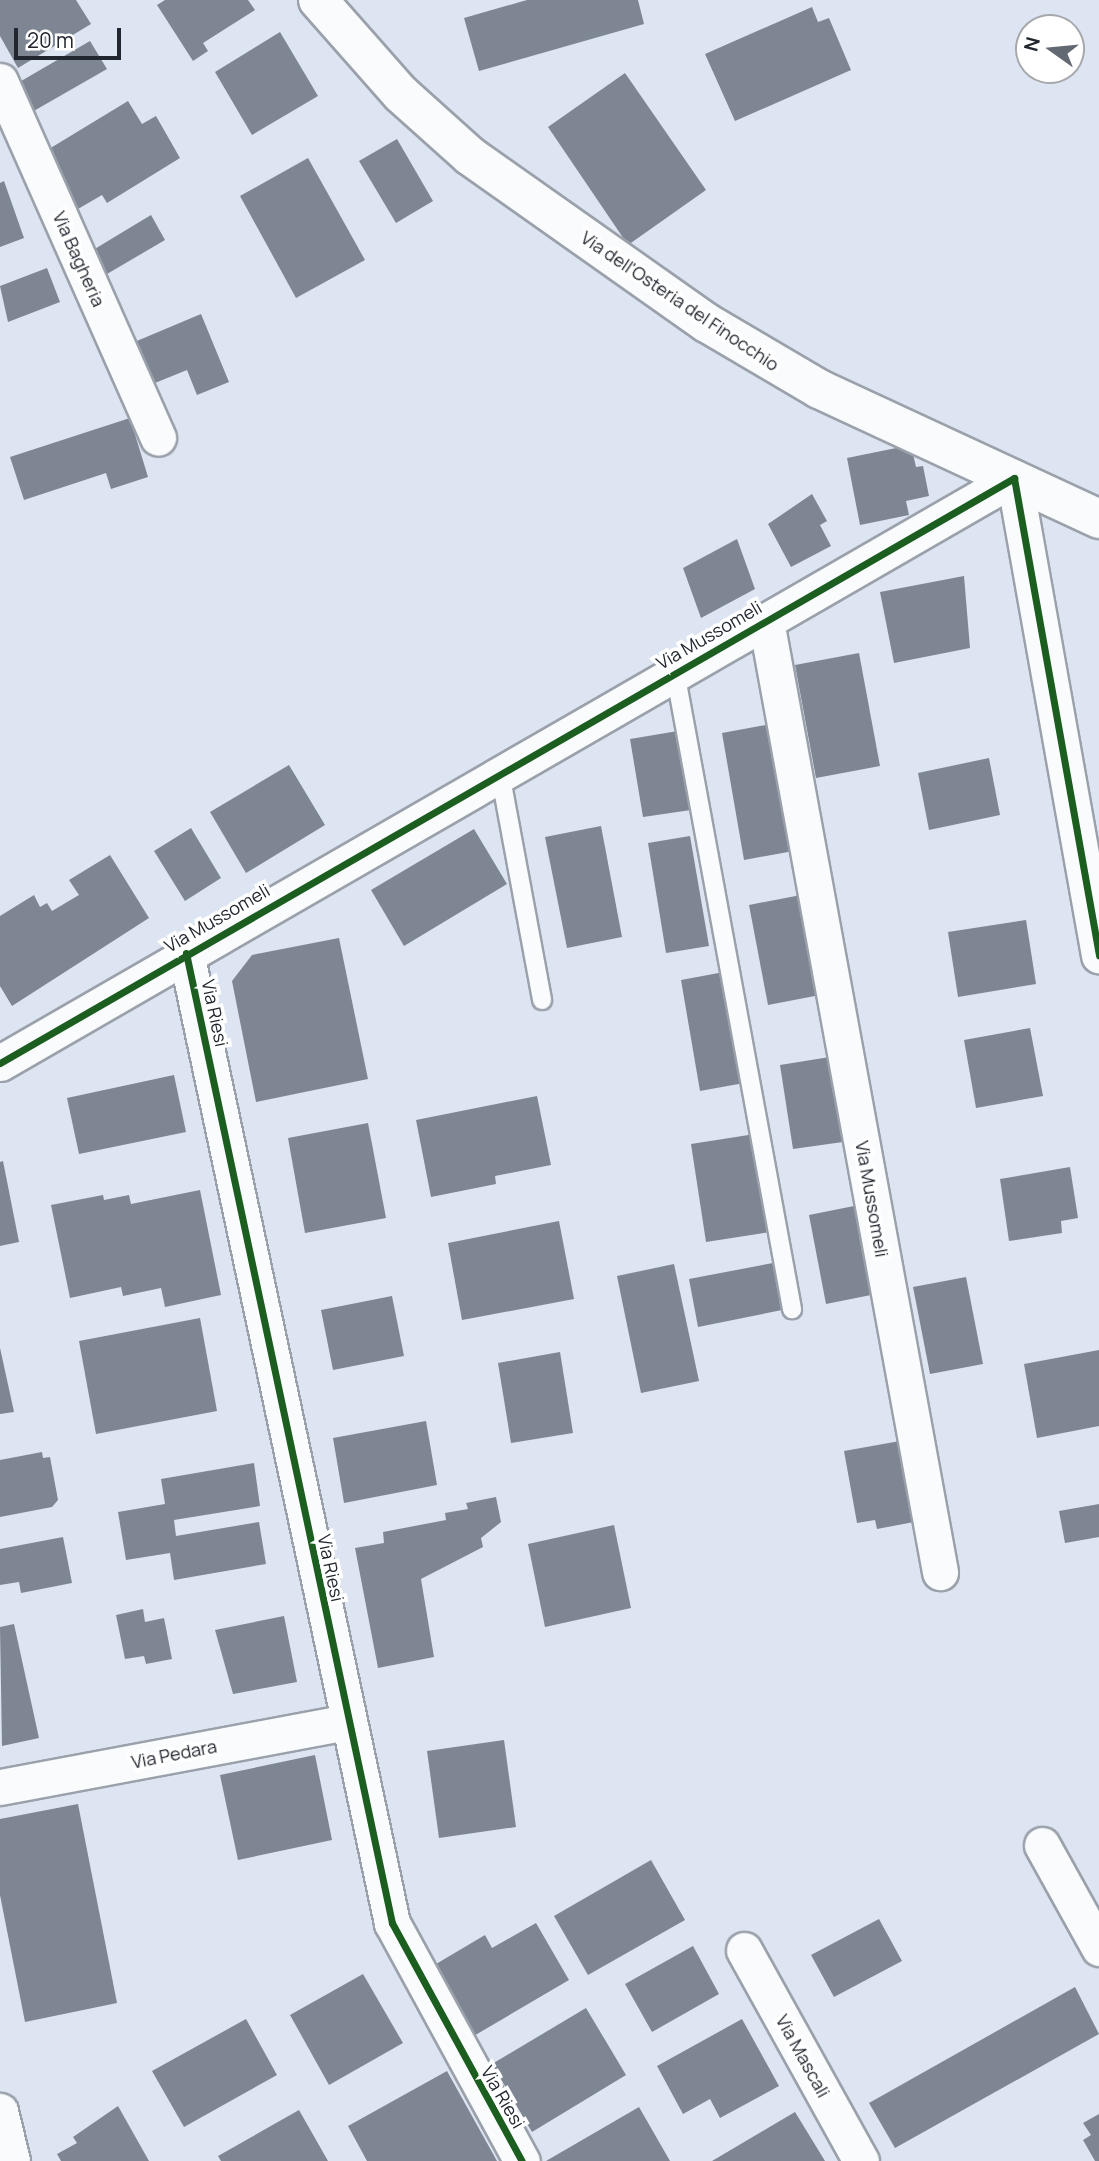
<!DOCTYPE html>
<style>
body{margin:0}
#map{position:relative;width:1099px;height:2161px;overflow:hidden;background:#dde5f2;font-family:Manrope,sans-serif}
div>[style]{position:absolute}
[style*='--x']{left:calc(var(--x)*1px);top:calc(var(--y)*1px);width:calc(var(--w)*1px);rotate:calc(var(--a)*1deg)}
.building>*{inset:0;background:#7e8693}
.roads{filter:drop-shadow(2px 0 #9aa1aa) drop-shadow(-2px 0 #9aa1aa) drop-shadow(0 2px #9aa1aa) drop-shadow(0 -2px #9aa1aa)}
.lane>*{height:18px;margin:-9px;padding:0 9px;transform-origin:9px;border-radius:9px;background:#fafbfd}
.street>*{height:35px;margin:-17.5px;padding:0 17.5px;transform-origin:17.5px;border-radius:17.5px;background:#fafbfd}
.secondary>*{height:38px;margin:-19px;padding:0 19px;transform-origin:19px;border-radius:19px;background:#fafbfd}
.cycleway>*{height:7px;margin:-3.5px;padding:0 3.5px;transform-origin:3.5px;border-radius:3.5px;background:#1b5e20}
span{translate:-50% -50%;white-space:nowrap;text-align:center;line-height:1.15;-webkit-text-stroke:7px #fff;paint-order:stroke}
.street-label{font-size:18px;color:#21262f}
.north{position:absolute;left:1015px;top:14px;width:70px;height:70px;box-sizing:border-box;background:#fff;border:2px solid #a6a8ac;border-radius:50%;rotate:285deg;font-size:19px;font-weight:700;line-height:28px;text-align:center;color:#21262f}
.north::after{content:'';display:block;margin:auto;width:24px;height:32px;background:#636973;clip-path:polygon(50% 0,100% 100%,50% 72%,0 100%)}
.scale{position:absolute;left:14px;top:28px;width:107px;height:32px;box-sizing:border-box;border:4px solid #21262f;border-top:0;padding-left:9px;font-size:21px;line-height:24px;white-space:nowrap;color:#21262f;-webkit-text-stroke:5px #fff;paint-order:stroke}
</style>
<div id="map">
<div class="building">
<i style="clip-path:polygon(0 0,76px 0,91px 24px,18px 68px,0 36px)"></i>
<i style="clip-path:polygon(165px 0,248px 0,255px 10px,203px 43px,208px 51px,193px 61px,157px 5px)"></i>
<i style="clip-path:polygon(527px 0,638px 0,644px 24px,479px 71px,464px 18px)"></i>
<i style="clip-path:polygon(812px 7px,818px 22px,829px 18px,851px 70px,735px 121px,705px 54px)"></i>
<i style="clip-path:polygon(280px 32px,318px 96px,252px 135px,215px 72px)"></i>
<i style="clip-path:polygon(90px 41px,107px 69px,32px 112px,16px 84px)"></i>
<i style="clip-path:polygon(625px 73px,706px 190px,628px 245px,548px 127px)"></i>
<i style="clip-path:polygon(128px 101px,142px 124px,156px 116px,180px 158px,107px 203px,102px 195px,78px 209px,44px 152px)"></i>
<i style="clip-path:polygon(397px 139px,433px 201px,396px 223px,359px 161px)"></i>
<i style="clip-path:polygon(308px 158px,365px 260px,296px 298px,240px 196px)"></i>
<i style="clip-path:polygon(4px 181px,24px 238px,0 247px,0 183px)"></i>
<i style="clip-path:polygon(151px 215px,165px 240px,107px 274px,93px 250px)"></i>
<i style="clip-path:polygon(47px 268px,60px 302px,8px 322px,0 286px)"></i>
<i style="clip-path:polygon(201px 314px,229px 382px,197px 395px,187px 370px,150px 385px,132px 343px)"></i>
<i style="clip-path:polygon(130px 418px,148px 477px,111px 489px,106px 473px,24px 500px,10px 457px)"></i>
<i style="clip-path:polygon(911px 445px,916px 467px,923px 466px,929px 496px,906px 501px,909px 515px,860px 525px,847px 458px)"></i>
<i style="clip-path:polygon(812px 494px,827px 521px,820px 525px,831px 546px,791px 567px,768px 524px)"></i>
<i style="clip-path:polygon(737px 539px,755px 589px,701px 618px,683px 568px)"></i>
<i style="clip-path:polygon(964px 576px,970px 648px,894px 663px,880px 592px)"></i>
<i style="clip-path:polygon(859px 653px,880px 766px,816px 778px,795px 665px)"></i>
<i style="clip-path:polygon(777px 723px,799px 850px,744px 860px,722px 733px)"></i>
<i style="clip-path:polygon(678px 731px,691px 810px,643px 817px,630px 739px)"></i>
<i style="clip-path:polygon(989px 758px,1000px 815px,929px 830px,918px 773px)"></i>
<i style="clip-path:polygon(289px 765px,325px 825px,246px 873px,210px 812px)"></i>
<i style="clip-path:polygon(601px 826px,622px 937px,567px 948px,545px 837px)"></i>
<i style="clip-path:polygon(191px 828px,221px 878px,185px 901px,154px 851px)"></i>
<i style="clip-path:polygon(474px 829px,507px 884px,404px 946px,371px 890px)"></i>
<i style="clip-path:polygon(690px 836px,709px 946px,666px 953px,648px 843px)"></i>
<i style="clip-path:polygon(110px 855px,149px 918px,12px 1006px,0 986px,0 916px,34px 895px,40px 907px,47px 903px,52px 911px,79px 895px,69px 880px)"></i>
<i style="clip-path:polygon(801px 895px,820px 995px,768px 1005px,749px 905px)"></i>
<i style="clip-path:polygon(1026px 920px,1036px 984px,958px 997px,948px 932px)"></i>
<i style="clip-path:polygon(339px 938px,368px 1079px,256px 1102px,232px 981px,252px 955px)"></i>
<i style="clip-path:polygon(724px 972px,744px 1083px,700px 1091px,681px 980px)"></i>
<i style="clip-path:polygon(1030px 1028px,1043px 1096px,976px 1108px,964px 1040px)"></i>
<i style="clip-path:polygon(836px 1056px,850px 1141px,793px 1149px,780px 1065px)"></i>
<i style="clip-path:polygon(174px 1075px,186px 1132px,79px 1154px,67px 1098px)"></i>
<i style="clip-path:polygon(537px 1096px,551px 1165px,495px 1176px,496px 1184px,431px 1197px,416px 1120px)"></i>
<i style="clip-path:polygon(368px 1123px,386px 1218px,305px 1233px,288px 1138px)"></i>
<i style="clip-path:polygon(755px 1134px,770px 1232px,706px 1242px,691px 1144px)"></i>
<i style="clip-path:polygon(3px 1161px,19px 1242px,0 1246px,0 1162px)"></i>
<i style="clip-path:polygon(1070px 1167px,1078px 1218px,1061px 1221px,1062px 1233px,1009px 1241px,1000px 1179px)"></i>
<i style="clip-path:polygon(200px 1190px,221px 1295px,165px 1307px,161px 1288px,123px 1296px,121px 1287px,70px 1298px,51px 1205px,103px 1195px,104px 1200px,129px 1195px,131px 1204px)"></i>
<i style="clip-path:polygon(854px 1206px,871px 1295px,826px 1304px,809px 1215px)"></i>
<i style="clip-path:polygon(559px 1221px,574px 1299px,462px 1320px,448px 1243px)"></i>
<i style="clip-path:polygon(773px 1263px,782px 1310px,698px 1327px,689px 1279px)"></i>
<i style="clip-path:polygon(674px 1264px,699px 1381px,641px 1393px,617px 1276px)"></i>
<i style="clip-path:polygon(966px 1277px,983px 1364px,930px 1374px,913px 1287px)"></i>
<i style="clip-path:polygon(392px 1296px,404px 1356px,333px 1370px,321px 1310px)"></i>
<i style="clip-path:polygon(200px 1318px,217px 1411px,96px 1434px,79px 1341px)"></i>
<i style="clip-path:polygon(0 1348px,14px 1412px,0 1414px)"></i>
<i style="clip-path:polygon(1099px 1350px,1099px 1426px,1037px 1438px,1024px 1364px)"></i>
<i style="clip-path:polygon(560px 1352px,573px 1433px,511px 1443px,498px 1363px)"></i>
<i style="clip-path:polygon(426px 1421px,437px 1485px,344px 1503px,333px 1438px)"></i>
<i style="clip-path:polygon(900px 1441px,914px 1522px,877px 1529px,875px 1520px,857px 1523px,844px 1451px)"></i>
<i style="clip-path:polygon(42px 1452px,43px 1458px,50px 1457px,58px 1500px,52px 1507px,0 1517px,0 1460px)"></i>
<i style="clip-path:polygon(254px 1463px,260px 1506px,174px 1520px,176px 1536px,259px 1522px,266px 1564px,174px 1580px,170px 1553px,126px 1560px,118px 1512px,165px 1504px,161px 1479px)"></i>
<i style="clip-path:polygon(496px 1497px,501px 1522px,481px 1538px,483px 1547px,421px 1579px,434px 1657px,378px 1668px,355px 1548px,384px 1543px,383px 1532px,446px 1520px,445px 1513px,468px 1509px,466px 1503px)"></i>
<i style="clip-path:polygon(1099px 1504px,1099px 1537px,1065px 1543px,1059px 1511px)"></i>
<i style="clip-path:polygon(614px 1525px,631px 1608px,545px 1627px,528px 1544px)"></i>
<i style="clip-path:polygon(63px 1537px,72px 1583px,21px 1593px,19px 1582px,0 1585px,0 1549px)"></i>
<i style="clip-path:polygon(143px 1609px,145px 1622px,164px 1618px,172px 1659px,146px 1664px,144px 1656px,125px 1659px,116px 1615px)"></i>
<i style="clip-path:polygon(284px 1616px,297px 1682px,233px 1694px,215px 1630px)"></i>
<i style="clip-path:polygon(14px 1624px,39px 1738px,2px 1746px,0 1627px)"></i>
<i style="clip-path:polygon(504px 1740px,516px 1827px,439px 1838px,427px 1751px)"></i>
<i style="clip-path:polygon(315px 1755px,332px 1840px,238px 1860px,220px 1775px)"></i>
<i style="clip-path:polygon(78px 1804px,117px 2003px,25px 2022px,0 1895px,0 1819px)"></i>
<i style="clip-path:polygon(651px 1860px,685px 1920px,588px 1975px,554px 1916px)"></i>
<i style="clip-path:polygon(879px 1919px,902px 1961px,834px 1997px,811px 1955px)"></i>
<i style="clip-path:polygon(536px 1923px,569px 1980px,472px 2037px,431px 1967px,485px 1935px,492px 1948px)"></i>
<i style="clip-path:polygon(693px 1946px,719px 1994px,652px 2032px,625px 1984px)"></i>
<i style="clip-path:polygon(363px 1974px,403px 2043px,329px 2085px,290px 2015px)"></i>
<i style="clip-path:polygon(1075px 1987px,1099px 2034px,895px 2148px,869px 2103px)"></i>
<i style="clip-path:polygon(586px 2008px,626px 2075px,532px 2132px,492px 2064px)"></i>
<i style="clip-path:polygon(246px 2019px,277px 2075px,184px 2127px,152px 2071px)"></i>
<i style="clip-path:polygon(742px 2019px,779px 2086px,720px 2118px,710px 2099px,683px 2114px,657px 2066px)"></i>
<i style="clip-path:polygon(447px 2071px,497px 2161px,367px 2161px,348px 2126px)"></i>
<i style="clip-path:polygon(118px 2106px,149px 2161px,61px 2161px,57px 2154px,77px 2143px,73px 2137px)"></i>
<i style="clip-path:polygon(639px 2107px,670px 2161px,546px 2161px)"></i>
<i style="clip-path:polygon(299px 2110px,328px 2161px,221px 2161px,218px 2156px)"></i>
<i style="clip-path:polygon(795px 2112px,825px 2161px,712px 2161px)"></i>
<i style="clip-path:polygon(1099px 2114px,1099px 2161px,1095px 2161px,1083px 2140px,1091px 2135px,1083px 2123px)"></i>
</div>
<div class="roads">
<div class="lane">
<i style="--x:675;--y:672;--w:648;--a:79.59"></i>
<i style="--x:500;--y:773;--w:231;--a:79.5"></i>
</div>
<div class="street">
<i style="--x:0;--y:81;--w:390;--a:66.1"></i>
<i style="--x:766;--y:621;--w:967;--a:79.63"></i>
<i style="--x:186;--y:953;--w:992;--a:78.01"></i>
<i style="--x:392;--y:1923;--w:271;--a:61.4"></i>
<i style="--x:0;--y:1063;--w:1171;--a:-29.98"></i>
<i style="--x:1014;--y:478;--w:485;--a:79.9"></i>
<i style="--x:0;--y:1787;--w:353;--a:-10.6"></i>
<i style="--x:1042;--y:1845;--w:118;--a:61"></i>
<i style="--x:744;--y:1950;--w:241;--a:61"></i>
<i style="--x:0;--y:2111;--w:51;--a:76.5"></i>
</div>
<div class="secondary">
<i style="--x:318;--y:0;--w:125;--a:48.6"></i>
<i style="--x:401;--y:94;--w:93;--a:41.9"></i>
<i style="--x:470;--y:156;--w:290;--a:35.2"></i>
<i style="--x:707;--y:323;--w:130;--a:30.5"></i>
<i style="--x:819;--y:389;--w:309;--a:24.9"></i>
</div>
</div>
<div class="cycleway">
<i style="--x:186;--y:953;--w:992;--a:78.01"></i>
<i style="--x:392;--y:1923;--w:271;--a:61.4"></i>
<i style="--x:0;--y:1063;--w:1171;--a:-29.98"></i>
<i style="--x:1014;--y:478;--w:485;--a:79.9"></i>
</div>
<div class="street-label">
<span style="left:79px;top:259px;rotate:66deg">Via Bagheria</span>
<span style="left:680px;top:301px;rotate:34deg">Via dell'Osteria del Finocchio</span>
<span style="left:709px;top:635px;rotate:-30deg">Via Mussomeli</span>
<span style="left:217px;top:918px;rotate:-30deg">Via Mussomeli</span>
<span style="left:215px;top:1013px;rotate:78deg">Via Riesi</span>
<span style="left:872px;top:1199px;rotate:80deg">Via Mussomeli</span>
<span style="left:331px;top:1568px;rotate:78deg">Via Riesi</span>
<span style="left:174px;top:1754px;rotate:-11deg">Via Pedara</span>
<span style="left:803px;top:2056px;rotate:61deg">Via Mascali</span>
<span style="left:503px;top:2097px;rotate:60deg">Via Riesi</span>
</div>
<div class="north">N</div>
<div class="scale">20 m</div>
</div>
